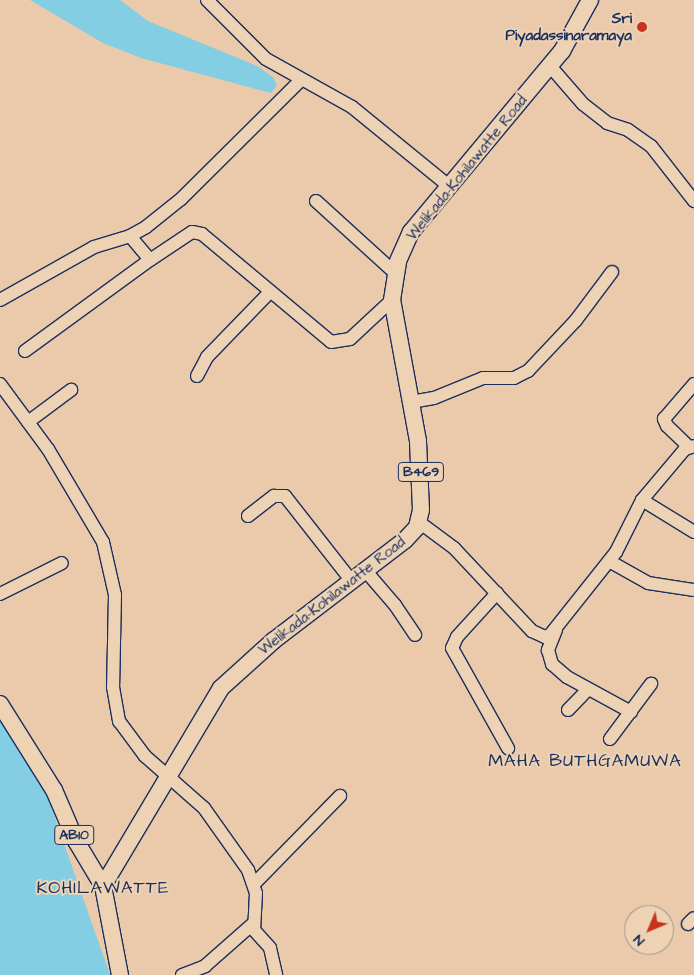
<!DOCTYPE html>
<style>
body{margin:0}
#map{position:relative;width:694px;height:975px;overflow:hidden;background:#eacaaa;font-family:"Architects Daughter",sans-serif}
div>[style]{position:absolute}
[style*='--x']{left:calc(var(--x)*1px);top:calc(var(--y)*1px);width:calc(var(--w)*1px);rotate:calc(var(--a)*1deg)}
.water>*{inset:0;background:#83cee3}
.roads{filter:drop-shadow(1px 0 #1b2f5e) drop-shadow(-1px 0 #1b2f5e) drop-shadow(0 1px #1b2f5e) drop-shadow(0 -1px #1b2f5e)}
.minor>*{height:12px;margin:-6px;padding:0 6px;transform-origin:6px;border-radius:6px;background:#edd2b4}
.major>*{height:16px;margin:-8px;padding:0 8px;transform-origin:8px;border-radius:8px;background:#edd2b4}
.dots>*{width:14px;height:14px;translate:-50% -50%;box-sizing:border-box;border:2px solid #edd2b4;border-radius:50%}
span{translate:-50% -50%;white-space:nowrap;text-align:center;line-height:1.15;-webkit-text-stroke:4px #edd2b4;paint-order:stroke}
.shield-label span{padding:1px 4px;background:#edd2b4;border:1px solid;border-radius:4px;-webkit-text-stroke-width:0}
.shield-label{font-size:14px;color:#1b2f5e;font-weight:700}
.poi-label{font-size:15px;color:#1b2f5e;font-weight:700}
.right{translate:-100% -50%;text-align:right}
.street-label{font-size:15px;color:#1b2f5e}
.quarter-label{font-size:18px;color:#1b2f5e;letter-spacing:1px}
.north{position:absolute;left:624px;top:905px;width:50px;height:50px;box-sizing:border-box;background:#edd2b4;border:1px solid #999192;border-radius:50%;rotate:225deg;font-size:14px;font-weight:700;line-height:20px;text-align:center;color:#1b2f5e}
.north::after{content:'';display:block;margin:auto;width:18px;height:22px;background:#c8321e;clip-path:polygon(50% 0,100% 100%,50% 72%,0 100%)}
</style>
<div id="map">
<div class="water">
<i style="clip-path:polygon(30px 0,120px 0,148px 21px,257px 66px,273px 77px,277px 85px,271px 93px,141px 58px,103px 43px)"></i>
<i style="clip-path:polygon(0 719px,47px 795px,110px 975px,0 975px)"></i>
</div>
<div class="roads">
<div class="minor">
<i style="--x:207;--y:0;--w:83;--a:45"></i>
<i style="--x:266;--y:59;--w:98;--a:29.2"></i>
<i style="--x:352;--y:107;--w:125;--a:39.2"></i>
<i style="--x:550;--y:66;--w:50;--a:49"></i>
<i style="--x:583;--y:104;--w:31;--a:38"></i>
<i style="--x:607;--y:123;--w:22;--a:18"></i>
<i style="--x:628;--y:130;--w:28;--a:35"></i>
<i style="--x:651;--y:146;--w:70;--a:52"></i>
<i style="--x:316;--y:201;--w:107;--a:42.3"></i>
<i style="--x:130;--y:236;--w:31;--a:50"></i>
<i style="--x:150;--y:260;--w:50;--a:-33.7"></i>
<i style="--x:192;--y:232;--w:10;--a:11"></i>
<i style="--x:202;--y:234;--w:168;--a:39.9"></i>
<i style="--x:331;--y:342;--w:19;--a:-9"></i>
<i style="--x:350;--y:339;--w:57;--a:-42.9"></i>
<i style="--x:0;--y:300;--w:108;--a:-29.4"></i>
<i style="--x:94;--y:247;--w:38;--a:-17"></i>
<i style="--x:130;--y:236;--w:18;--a:-29"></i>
<i style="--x:146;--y:227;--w:45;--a:-38.7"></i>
<i style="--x:181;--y:199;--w:169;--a:-44.8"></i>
<i style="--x:25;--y:351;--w:155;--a:-36.1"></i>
<i style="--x:197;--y:376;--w:21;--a:-62"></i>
<i style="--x:207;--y:357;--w:91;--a:-45.9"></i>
<i style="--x:0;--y:384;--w:81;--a:53.6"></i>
<i style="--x:48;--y:449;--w:108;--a:59.4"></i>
<i style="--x:103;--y:542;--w:54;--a:77.2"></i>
<i style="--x:115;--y:595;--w:92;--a:91.2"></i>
<i style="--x:113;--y:687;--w:35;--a:80"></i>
<i style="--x:119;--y:721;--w:44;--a:53.4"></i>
<i style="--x:145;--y:756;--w:79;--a:41.4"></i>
<i style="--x:204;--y:808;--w:76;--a:54.6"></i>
<i style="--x:248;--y:870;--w:24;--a:71"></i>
<i style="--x:256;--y:893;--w:37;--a:93"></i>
<i style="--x:254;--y:930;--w:24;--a:48"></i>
<i style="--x:270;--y:948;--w:28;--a:77"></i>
<i style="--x:411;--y:402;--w:23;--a:-10"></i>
<i style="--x:434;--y:398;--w:53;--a:-22.2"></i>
<i style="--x:483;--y:378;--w:31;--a:0"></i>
<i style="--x:514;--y:378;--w:16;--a:-27"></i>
<i style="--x:528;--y:371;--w:70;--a:-46.7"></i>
<i style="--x:576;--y:320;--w:60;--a:-53.1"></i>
<i style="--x:28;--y:422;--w:54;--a:-36.7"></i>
<i style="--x:689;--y:447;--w:30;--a:-136"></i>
<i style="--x:667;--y:426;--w:8;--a:-113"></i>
<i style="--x:664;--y:419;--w:46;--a:-49.4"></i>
<i style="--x:642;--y:500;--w:61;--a:31.6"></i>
<i style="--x:248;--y:516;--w:33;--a:-38"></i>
<i style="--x:274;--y:496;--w:11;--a:0"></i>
<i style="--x:285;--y:496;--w:105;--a:51.9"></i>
<i style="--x:419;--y:522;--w:44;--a:36.6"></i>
<i style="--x:454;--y:548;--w:114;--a:46.8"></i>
<i style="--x:532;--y:631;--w:14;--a:25"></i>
<i style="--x:545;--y:637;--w:5;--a:-22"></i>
<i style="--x:550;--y:635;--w:106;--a:-51.5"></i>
<i style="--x:616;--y:552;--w:58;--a:-63.4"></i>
<i style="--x:642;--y:500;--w:67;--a:-49.9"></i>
<i style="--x:685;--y:449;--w:9;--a:-18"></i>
<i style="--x:609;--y:561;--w:45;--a:29.4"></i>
<i style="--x:648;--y:583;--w:47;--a:8.7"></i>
<i style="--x:364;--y:569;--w:48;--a:49.3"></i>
<i style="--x:395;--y:605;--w:36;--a:56"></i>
<i style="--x:497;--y:593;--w:59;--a:132.3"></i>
<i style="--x:457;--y:637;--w:12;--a:114"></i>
<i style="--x:452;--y:648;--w:115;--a:60.8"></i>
<i style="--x:0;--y:594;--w:69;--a:-26.6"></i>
<i style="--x:556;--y:630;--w:22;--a:112"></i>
<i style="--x:548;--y:650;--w:15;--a:74"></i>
<i style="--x:552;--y:664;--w:20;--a:41"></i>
<i style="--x:567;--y:677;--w:73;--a:28.7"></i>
<i style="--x:568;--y:710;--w:29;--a:-46"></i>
<i style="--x:610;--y:739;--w:69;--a:-53.3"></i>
<i style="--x:255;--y:883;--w:122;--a:-45.7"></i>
<i style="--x:688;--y:924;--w:8;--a:-45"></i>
<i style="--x:182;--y:975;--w:25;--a:-21"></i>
<i style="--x:205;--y:966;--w:65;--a:-41.3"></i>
</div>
<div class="major">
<i style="--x:0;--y:704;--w:102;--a:57.9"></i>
<i style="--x:54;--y:790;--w:56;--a:66.7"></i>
<i style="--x:76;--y:841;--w:52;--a:59"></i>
<i style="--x:103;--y:886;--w:91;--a:79.2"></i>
<i style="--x:103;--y:886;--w:230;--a:-59.2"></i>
<i style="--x:221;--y:688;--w:70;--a:-42.1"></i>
<i style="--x:273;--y:641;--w:166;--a:-37.4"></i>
<i style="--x:405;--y:540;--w:18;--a:-47"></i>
<i style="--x:417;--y:527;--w:17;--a:-77"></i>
<i style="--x:421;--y:510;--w:69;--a:-92.5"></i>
<i style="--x:418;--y:441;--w:143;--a:-100.4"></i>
<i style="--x:392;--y:300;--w:39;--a:-81"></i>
<i style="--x:398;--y:261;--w:32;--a:-66"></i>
<i style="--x:411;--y:232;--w:236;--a:-50.2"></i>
<i style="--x:562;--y:51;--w:58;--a:-61.2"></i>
</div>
</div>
<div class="dots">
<i style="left:642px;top:27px;background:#c8321e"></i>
</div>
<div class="shield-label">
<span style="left:421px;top:472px">B469</span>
<span style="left:74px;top:835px">AB10</span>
</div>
<div class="poi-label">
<span class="right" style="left:632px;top:27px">Sri<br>Piyadassinaramaya</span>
</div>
<div class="street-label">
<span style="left:467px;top:168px;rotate:-51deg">Welikada-Kohilawatte Road</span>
<span style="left:332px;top:596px;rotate:-38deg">Welikada-Kohilawatte Road</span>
</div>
<div class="quarter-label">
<span style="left:585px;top:761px">MAHA BUTHGAMUWA</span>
<span style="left:103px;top:888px">KOHILAWATTE</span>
</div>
<div class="north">N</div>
</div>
